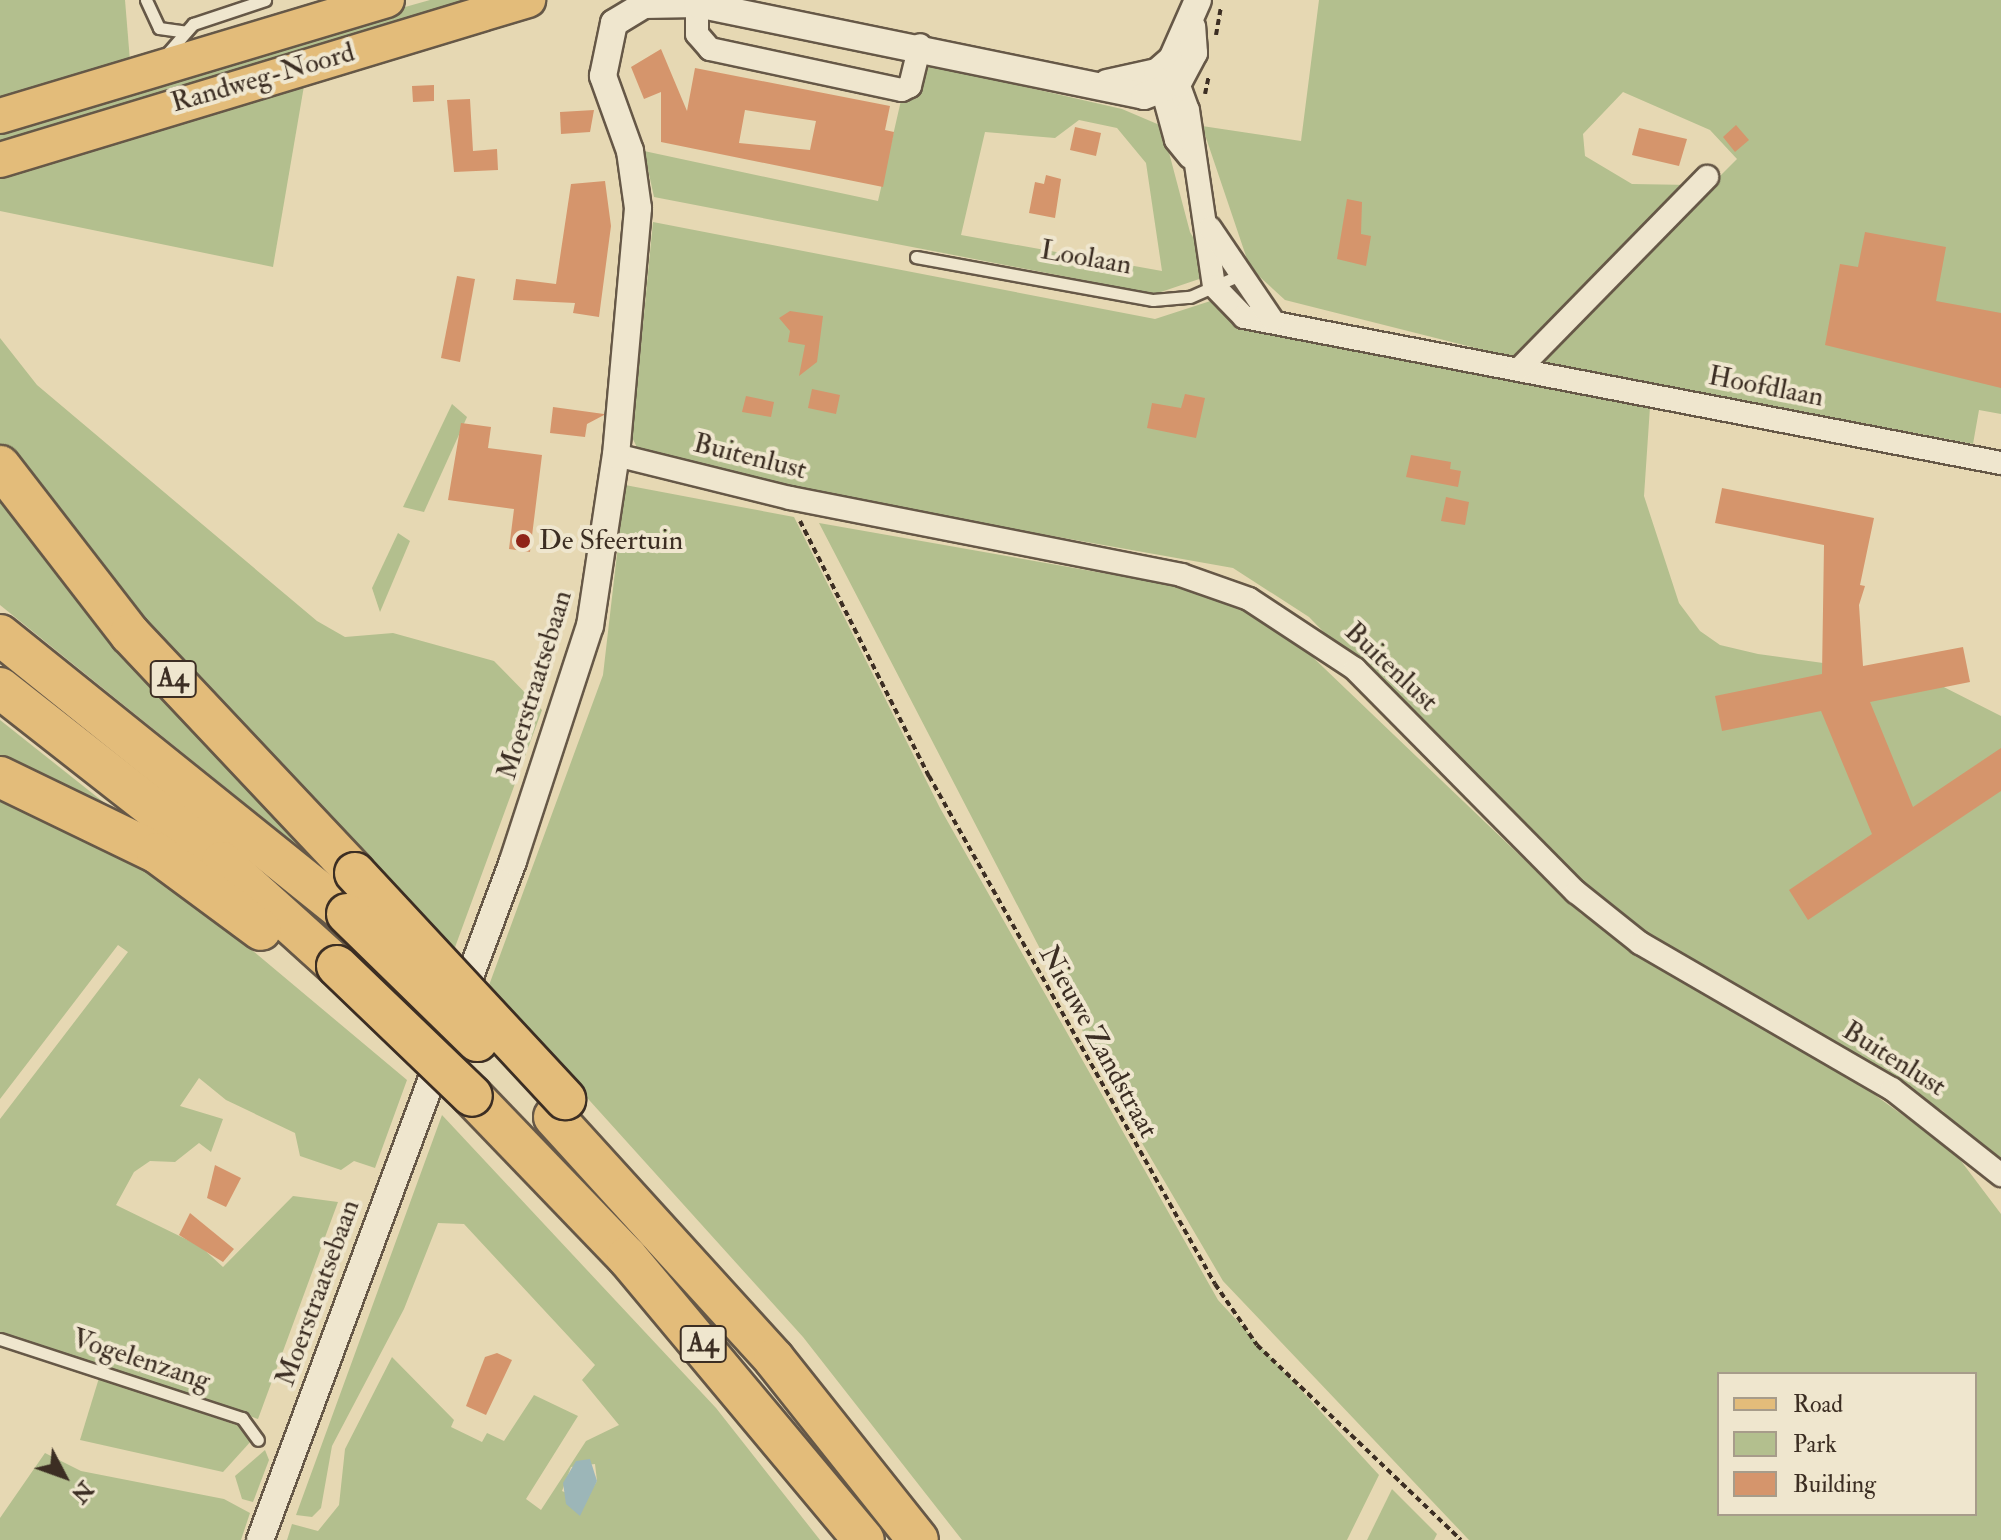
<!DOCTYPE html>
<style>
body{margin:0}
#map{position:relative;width:2001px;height:1540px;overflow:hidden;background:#e6d8b3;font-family:"IM FELL Double Pica",serif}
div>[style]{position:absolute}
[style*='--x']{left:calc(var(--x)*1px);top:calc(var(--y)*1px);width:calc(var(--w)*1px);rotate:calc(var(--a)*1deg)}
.green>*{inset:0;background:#b3bf8e}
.water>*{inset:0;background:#9cb6b8}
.building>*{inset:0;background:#d5956c}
.path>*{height:4px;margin-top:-2px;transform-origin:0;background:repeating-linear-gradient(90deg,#3c2e23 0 6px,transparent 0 10px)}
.roads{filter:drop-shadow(2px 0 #665847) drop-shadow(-2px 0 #665847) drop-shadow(0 2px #665847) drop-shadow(0 -2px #665847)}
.service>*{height:11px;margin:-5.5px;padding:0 5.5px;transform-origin:5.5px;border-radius:5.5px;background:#efe6ce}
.minor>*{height:22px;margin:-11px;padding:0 11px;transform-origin:11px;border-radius:11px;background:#efe6ce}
.tertiary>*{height:26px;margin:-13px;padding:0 13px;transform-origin:13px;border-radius:13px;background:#efe6ce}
.primary>*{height:34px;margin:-17px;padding:0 17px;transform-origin:17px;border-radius:17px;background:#e3bc7a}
.motorway>*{height:40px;margin:-20px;padding:0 20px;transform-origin:20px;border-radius:20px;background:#e3bc7a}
.bridges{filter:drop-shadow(2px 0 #3c2e23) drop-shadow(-2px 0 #3c2e23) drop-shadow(0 2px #3c2e23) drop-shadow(0 -2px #3c2e23)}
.motorway-bridge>*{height:40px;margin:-20px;padding:0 20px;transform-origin:20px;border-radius:20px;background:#e3bc7a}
.dots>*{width:22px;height:22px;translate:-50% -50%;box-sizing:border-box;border:4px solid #efe6ce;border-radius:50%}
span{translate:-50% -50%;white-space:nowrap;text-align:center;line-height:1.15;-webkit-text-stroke:8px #efe6ce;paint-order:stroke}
.shield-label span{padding:2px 6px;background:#efe6ce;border:2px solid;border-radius:6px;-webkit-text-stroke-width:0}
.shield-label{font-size:26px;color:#3c2e23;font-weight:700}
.street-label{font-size:28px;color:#3c2e23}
.poi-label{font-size:28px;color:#3c2e23}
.left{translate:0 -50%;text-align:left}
.legend{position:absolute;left:1717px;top:1372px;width:260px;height:144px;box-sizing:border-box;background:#efe6ce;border:2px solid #a79c8a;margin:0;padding:10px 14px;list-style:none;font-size:24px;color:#3c2e23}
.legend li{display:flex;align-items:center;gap:16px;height:40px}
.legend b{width:40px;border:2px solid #a79c8a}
.north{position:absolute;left:24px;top:1436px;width:80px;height:80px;-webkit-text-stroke:6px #efe6ce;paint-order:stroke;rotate:131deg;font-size:22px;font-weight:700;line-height:32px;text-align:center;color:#3c2e23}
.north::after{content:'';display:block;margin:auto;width:28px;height:36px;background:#3c2e23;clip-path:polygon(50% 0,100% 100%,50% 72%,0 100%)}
</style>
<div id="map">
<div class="green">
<i style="clip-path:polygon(0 0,125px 0,130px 61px,0 102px)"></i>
<i style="clip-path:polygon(430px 0,488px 0,0 144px,0 127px,100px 93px)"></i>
<i style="clip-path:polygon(1319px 0,2001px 0,2001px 414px,1979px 410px,1973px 444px,1535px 361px,1737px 159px,1710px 130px,1623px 92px,1583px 134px,1585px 156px,1632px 184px,1691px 185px,1515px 358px,1285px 300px,1250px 268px,1202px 126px,1301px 141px)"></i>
<i style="clip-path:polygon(evenodd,925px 64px,1122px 109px,1162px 126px,1190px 232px,1214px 274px,1155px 294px,654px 197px,644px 151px,878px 201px,902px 96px,916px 99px,925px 64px,1079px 120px,1117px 128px,1146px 163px,1162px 271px,961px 235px,985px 132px,1055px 138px,1079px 120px)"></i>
<i style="clip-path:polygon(305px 80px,273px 267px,0 211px,0 171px)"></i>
<i style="clip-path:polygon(653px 222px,1155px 319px,1232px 294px,1279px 333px,1650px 407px,1644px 496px,1679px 603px,1700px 631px,1720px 645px,1758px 654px,1924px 677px,2001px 716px,2001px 1178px,1943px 1111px,1629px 924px,1428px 739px,1309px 617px,1233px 568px,662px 467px,639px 452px,632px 437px)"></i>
<i style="clip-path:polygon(0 338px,37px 385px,317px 621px,345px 637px,393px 633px,494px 661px,542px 710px,454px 950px,86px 561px,0 446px)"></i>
<i style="clip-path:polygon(452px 404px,467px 417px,424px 512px,403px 507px)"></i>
<i style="clip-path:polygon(0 477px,402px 930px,0 605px)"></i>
<i style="clip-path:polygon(625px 485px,794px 517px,940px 808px,1218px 1300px,1379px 1475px,1347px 1540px,962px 1540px,803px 1337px,488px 988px,603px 675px)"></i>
<i style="clip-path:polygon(evenodd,819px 523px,1199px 590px,1277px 623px,1581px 914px,1857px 1082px,1955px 1153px,2001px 1214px,2001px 1540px,1469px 1540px,1223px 1281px,1132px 1126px,819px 523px,1719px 1374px,1975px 1374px,1975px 1514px,1719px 1514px,1719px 1374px)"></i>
<i style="clip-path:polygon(398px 533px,410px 541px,380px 612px,372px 588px)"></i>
<i style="clip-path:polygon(0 720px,155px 843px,0 771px)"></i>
<i style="clip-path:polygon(0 799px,115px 851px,191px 899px,407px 1080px,375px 1168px,354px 1161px,341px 1170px,300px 1156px,295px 1133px,226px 1100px,199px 1078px,180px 1106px,223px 1119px,211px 1152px,199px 1143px,175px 1162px,150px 1161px,134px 1172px,116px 1205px,200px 1246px,223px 1267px,293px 1196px,338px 1202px,258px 1419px,0 1333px,0 1119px,128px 952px,118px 945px,0 1099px)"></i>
<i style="clip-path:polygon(evenodd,442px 1115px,716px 1408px,820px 1540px,287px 1540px,292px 1524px,318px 1531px,339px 1505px,345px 1449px,392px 1357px,454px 1420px,451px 1427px,482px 1442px,487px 1433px,504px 1441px,534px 1395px,578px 1416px,526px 1499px,541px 1510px,586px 1441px,619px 1425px,582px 1380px,595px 1365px,464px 1224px,438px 1223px,404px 1309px,332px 1446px,321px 1508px,312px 1517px,296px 1515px,442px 1115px,595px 1464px,597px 1481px,585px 1501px,562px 1491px,571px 1467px,595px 1464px)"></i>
<i style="clip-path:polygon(99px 1378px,242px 1427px,252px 1440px,223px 1472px,80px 1440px)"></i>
<i style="clip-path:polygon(265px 1450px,269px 1460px,253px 1502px,242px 1499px,235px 1476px)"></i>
<i style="clip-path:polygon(45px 1453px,81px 1471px,224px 1499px,250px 1513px,241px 1540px,0 1540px,0 1518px)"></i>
<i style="clip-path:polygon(1392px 1489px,1437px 1534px,1434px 1540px,1367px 1540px)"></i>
</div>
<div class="water">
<i style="clip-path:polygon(590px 1459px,597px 1481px,580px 1516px,566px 1504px,563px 1483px,576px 1461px)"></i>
</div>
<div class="building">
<i style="clip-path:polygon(evenodd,661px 49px,687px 111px,695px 68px,890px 106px,885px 130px,894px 132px,883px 187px,661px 142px,661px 92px,644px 99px,631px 67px,661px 49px,745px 110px,816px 121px,810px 150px,739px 143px,745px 110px)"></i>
<i style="clip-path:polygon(434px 85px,434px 101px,413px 102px,412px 86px)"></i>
<i style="clip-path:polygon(470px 99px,473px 151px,497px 149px,498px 170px,454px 172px,447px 100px)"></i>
<i style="clip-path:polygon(594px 110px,590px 132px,561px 134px,560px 112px)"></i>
<i style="clip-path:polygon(1736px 125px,1749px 140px,1735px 152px,1723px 137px)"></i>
<i style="clip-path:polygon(1075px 127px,1101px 133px,1096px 156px,1070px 150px)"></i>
<i style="clip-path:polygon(1639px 128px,1687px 139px,1679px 166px,1632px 155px)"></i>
<i style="clip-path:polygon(1046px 175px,1061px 179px,1055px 218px,1029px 213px,1035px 182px,1044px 184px)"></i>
<i style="clip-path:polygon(605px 181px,611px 226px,599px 317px,573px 313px,575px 303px,513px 300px,516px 279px,556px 284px,571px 184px)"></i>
<i style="clip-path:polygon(1347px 199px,1362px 202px,1361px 234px,1371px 236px,1366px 266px,1337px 259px)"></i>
<i style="clip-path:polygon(1865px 232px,1946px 247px,1936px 301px,2001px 313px,2001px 388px,1825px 345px,1840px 264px,1858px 267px)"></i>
<i style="clip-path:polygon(457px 276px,475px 279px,460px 362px,441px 358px)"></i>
<i style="clip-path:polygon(790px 311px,823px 316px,817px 362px,799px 376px,805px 345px,788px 342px,790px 331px,779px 318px)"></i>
<i style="clip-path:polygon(812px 389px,840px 395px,836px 414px,808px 408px)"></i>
<i style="clip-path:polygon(1185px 394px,1205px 398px,1196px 438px,1147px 428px,1152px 403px,1181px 408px)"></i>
<i style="clip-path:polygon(746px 396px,774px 402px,771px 417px,742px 412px)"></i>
<i style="clip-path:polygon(553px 407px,604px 414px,604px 415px,587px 424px,585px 437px,550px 433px)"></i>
<i style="clip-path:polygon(461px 423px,491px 427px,488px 448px,542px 455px,530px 552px,509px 549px,514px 509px,448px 500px)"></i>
<i style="clip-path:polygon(1411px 455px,1451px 462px,1450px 469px,1461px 471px,1458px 487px,1406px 477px)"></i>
<i style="clip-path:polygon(1722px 488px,1874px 518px,1860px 585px,1865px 586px,1859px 605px,1863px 666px,1963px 647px,1970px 682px,1870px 702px,1913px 807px,2001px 748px,2001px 791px,1808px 920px,1789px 890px,1872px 834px,1821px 711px,1722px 731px,1715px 696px,1822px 674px,1824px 545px,1715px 523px)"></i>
<i style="clip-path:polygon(1446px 497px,1469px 502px,1465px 525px,1441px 521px)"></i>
<i style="clip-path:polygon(215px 1165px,241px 1178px,226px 1207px,207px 1198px)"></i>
<i style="clip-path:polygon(190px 1213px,234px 1249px,223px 1262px,179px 1235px)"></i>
<i style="clip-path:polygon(497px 1353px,512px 1360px,486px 1415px,466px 1406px,485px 1357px)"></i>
</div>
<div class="path">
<i style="--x:1216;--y:35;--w:27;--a:-80"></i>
<i style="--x:1205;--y:94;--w:19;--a:-78"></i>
<i style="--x:800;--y:521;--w:286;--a:63.2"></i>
<i style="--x:929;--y:776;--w:583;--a:60.62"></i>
<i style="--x:1215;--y:1284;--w:74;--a:55.5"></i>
<i style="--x:1257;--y:1345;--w:282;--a:43.7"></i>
</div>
<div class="roads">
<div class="service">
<i style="--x:146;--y:0;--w:31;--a:65"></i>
<i style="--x:159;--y:28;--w:27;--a:8"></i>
<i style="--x:165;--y:56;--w:43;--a:-48.8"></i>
<i style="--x:193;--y:24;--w:76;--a:-18.4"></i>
<i style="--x:916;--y:257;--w:241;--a:10.3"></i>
<i style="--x:1153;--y:300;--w:37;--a:-5"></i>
<i style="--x:1190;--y:297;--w:57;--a:-23.9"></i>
<i style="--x:0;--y:1339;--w:255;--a:18.1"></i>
<i style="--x:242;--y:1418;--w:27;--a:54"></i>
</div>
<div class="minor">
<i style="--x:697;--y:4;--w:30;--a:90"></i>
<i style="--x:697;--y:34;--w:20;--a:49"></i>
<i style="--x:710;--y:49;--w:196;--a:12.1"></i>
<i style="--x:902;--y:90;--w:9;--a:-27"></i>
<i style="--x:910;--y:86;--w:42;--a:-76.3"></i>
<i style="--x:1158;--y:74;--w:68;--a:74.7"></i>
<i style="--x:1176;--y:140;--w:22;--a:51"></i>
<i style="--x:1165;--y:76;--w:15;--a:28"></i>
<i style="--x:1178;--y:83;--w:29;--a:70"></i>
<i style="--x:1188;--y:110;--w:178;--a:81.6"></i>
<i style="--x:1214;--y:286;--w:43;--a:45.9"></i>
<i style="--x:1244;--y:317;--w:771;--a:10.92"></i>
<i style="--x:1210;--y:228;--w:112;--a:55.9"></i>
<i style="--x:1519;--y:369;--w:269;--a:-45.6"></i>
<i style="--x:616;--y:455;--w:179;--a:13.9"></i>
<i style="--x:790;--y:498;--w:399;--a:11.1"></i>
<i style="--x:1181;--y:575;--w:72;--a:19.4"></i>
<i style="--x:1249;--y:599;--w:127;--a:33.4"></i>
<i style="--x:1355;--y:669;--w:314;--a:45.3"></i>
<i style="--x:1576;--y:892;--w:82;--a:38.6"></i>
<i style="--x:1640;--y:943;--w:291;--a:30.1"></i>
<i style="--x:1892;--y:1089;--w:139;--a:38.3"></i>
</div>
<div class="tertiary">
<i style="--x:1107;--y:83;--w:51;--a:-12.4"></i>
<i style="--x:1157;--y:72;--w:20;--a:-41"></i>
<i style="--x:1172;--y:59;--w:64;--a:-66.2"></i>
<i style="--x:260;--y:1540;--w:725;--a:-69.56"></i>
<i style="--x:513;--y:861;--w:247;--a:-71.9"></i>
<i style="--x:590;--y:626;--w:173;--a:-81.4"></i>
<i style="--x:616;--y:455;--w:248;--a:-84.9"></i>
<i style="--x:638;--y:208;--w:58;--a:-98"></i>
<i style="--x:630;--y:151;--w:80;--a:-109.8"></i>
<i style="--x:603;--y:76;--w:54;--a:-78.3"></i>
<i style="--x:614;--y:23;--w:35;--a:-31"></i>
<i style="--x:644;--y:5;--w:53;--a:-1.1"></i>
<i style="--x:697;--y:4;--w:456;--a:11.6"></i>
<i style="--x:1144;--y:96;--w:36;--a:-21"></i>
<i style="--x:1178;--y:83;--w:34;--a:-62"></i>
<i style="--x:1194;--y:53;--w:26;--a:-94"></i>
</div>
<div class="primary">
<i style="--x:0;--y:116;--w:404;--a:-16.7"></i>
<i style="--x:0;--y:160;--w:552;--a:-16.86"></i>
</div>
<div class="motorway">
<i style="--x:0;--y:466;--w:212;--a:52.3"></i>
<i style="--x:130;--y:634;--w:328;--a:46.7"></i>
<i style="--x:0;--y:635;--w:445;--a:38.8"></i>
<i style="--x:0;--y:688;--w:282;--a:38.1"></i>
<i style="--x:222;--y:862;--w:155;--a:42.1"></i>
<i style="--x:0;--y:777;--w:174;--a:25.8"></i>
<i style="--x:157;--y:853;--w:129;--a:36.5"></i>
<i style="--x:472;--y:1096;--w:223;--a:46.1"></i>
<i style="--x:627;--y:1257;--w:369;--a:50.1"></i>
<i style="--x:554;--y:1117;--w:327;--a:47.7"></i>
<i style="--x:774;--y:1359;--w:231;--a:51.5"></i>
</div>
</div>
<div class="bridges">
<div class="motorway-bridge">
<i style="--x:355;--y:873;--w:309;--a:47.1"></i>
<i style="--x:347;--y:914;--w:182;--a:44.3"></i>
<i style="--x:337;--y:966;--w:187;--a:43.9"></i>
</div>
</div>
<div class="dots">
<i style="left:523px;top:541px;background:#8f2418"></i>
</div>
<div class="shield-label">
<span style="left:173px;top:679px">A4</span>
<span style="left:703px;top:1344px">A4</span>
</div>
<div class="street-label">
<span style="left:263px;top:78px;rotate:-16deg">Randweg-Noord</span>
<span style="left:1086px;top:258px;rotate:10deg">Loolaan</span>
<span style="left:1766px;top:387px;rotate:11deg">Hoofdlaan</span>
<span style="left:750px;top:457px;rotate:14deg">Buitenlust</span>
<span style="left:1391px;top:667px;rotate:43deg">Buitenlust</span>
<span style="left:535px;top:685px;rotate:-73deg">Moerstraatsebaan</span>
<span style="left:1098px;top:1042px;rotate:61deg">Nieuwe Zandstraat</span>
<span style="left:1894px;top:1059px;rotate:32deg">Buitenlust</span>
<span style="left:318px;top:1293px;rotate:-70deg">Moerstraatsebaan</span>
<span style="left:141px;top:1360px;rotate:18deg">Vogelenzang</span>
</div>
<div class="poi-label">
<span class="left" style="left:539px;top:541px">De Sfeertuin</span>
</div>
<ul class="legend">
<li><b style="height:10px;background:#e3bc7a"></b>Road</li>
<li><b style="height:22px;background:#b3bf8e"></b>Park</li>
<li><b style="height:22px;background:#d5956c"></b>Building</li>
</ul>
<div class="north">N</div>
</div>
